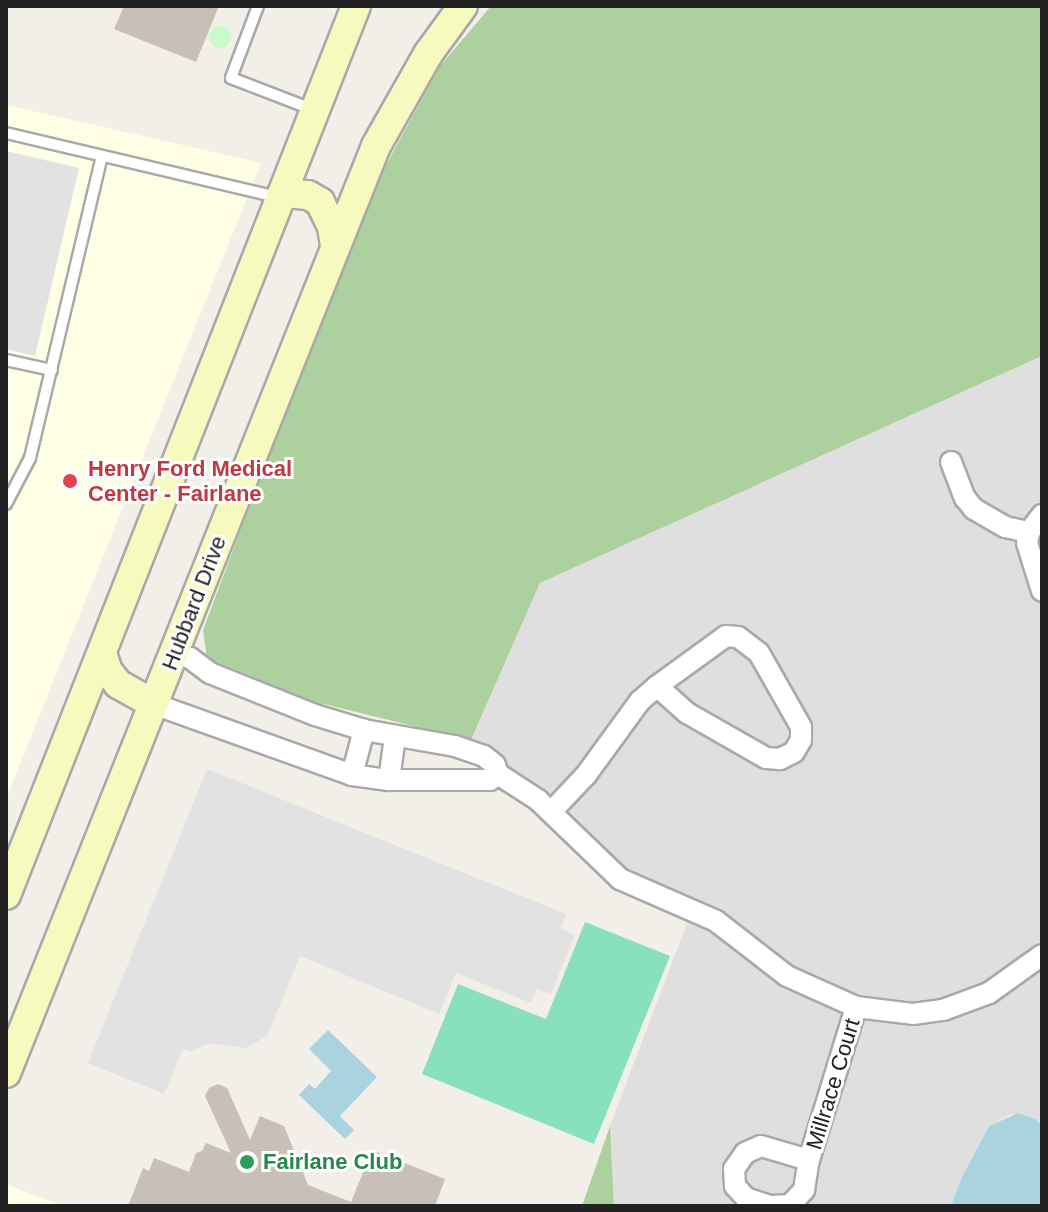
<!DOCTYPE html>
<style>
body{margin:0}
#map{position:relative;width:1048px;height:1212px;overflow:hidden;background:#f2efe9;font-family:Arial,sans-serif}
div>[style]{position:absolute}
[style*='--x']{left:calc(var(--x)*1px);top:calc(var(--y)*1px);width:calc(var(--w)*1px);rotate:calc(var(--a)*1deg)}
.residential>*{inset:0;background:#e0dfdf}
.education>*{inset:0;background:#ffffe5}
.forest>*{inset:0;background:#add19e}
.park>*{inset:0;background:#c8facc}
.round{border-radius:50%}
.pitch>*{inset:0;background:#88e0be}
.parking>*{inset:0;background:#e2e2e2}
.water>*{inset:0;background:#aad3df}
.building>*{inset:0;background:#c7bfb8}
.roads{filter:drop-shadow(2px 0 #a9a9a9) drop-shadow(-2px 0 #a9a9a9) drop-shadow(0 2px #a9a9a9) drop-shadow(0 -2px #a9a9a9)}
.lane>*{height:10px;margin:-5px;padding:0 5px;transform-origin:5px;border-radius:5px;background:#fff}
.street>*{height:20px;margin:-10px;padding:0 10px;transform-origin:10px;border-radius:10px;background:#fff}
.secondary>*{height:28px;margin:-14px;padding:0 14px;transform-origin:14px;border-radius:14px;background:#f7fabf}
.dots>*{width:22px;height:22px;translate:-50% -50%;box-sizing:border-box;border:4px solid #fff;border-radius:50%}
span{translate:-50% -50%;white-space:nowrap;text-align:center;line-height:1.15;-webkit-text-stroke:6px #fff;paint-order:stroke}
.health-label{font-size:22px;color:#be3a42;font-weight:700}
.left{translate:0 -50%;text-align:left}
.street-label{font-size:22px;color:#222}
.leisure-label{font-size:22px;color:#27864d;font-weight:700}
.frame{position:absolute;inset:0;border:8px solid #222;pointer-events:none}
</style>
<div id="map">
<div class="residential">
<i style="clip-path:polygon(1042px 356px,1042px 1126px,1035px 1119px,1011px 1114px,989px 1126px,961px 1179px,951px 1206px,614px 1206px,610px 1126px,692px 910px,638px 889px,467px 750px,540px 583px)"></i>
</div>
<div class="education">
<i style="clip-path:polygon(6px 105px,261px 163px,6px 799px)"></i>
<i style="clip-path:polygon(6px 1184px,63px 1206px,6px 1206px)"></i>
</div>
<div class="forest">
<i style="clip-path:polygon(491px 6px,1042px 6px,1042px 356px,540px 583px,471px 740px,315px 702px,207px 658px,203px 630px,309px 348px,376px 183px,440px 66px)"></i>
<i style="clip-path:polygon(610px 1126px,614px 1206px,582px 1206px)"></i>
</div>
<div class="park">
<i class="round" style="left:209px;top:26px;width:22px;height:22px"></i>
</div>
<div class="pitch">
<i style="clip-path:polygon(585px 922px,670px 956px,594px 1144px,422px 1074px,458px 984px,546px 1019px)"></i>
</div>
<div class="parking">
<i style="clip-path:polygon(6px 151px,79px 168px,35px 356px,6px 349px)"></i>
<i style="clip-path:polygon(207px 769px,566px 914px,561px 928px,575px 935px,551px 994px,537px 989px,531px 1003px,456px 973px,439px 1014px,300px 956px,267px 1036px,246px 1048px,216px 1044px,204px 1045px,191px 1052px,183px 1049px,164px 1094px,88px 1063px)"></i>
</div>
<div class="water">
<i style="clip-path:polygon(328px 1030px,377px 1077px,340px 1116px,354px 1130px,345px 1139px,299px 1095px,309px 1084px,315px 1089px,331px 1071px,309px 1049px)"></i>
<i style="clip-path:polygon(1018px 1113px,1035px 1119px,1042px 1126px,1042px 1206px,951px 1206px,961px 1179px,989px 1126px)"></i>
</div>
<div class="building">
<i style="clip-path:polygon(124px 6px,219px 6px,196px 62px,114px 29px)"></i>
<i style="clip-path:polygon(218px 1084px,227px 1088px,250px 1140px,260px 1116px,284px 1126px,308px 1185px,351px 1202px,372px 1150px,445px 1179px,435px 1206px,128px 1206px,143px 1168px,149px 1171px,154px 1158px,189px 1172px,196px 1153px,202px 1151px,206px 1143px,231px 1153px,205px 1096px,209px 1088px)"></i>
</div>
<div class="roads">
<div class="lane">
<i style="--x:258;--y:6;--w:77;--a:110.6"></i>
<i style="--x:231;--y:78;--w:89;--a:21.1"></i>
<i style="--x:6;--y:133;--w:278;--a:13.3"></i>
<i style="--x:6;--y:360;--w:47;--a:12.3"></i>
<i style="--x:6;--y:504;--w:52;--a:-62.4"></i>
<i style="--x:30;--y:458;--w:310;--a:-76.6"></i>
</div>
<div class="street">
<i style="--x:951;--y:462;--w:39;--a:69"></i>
<i style="--x:965;--y:498;--w:14;--a:51"></i>
<i style="--x:974;--y:509;--w:36;--a:30"></i>
<i style="--x:1005;--y:527;--w:25;--a:12"></i>
<i style="--x:1042;--y:515;--w:21;--a:127"></i>
<i style="--x:1029;--y:532;--w:11;--a:100"></i>
<i style="--x:1027;--y:543;--w:50;--a:72.6"></i>
<i style="--x:175;--y:653;--w:16;--a:18"></i>
<i style="--x:190;--y:658;--w:25;--a:37"></i>
<i style="--x:210;--y:673;--w:113;--a:21.8"></i>
<i style="--x:315;--y:715;--w:51;--a:17"></i>
<i style="--x:364;--y:730;--w:92;--a:10"></i>
<i style="--x:455;--y:746;--w:31;--a:19"></i>
<i style="--x:484;--y:756;--w:14;--a:39"></i>
<i style="--x:495;--y:765;--w:9;--a:72"></i>
<i style="--x:498;--y:774;--w:48;--a:33"></i>
<i style="--x:538;--y:800;--w:114;--a:43.9"></i>
<i style="--x:620;--y:879;--w:105;--a:23.6"></i>
<i style="--x:716;--y:921;--w:90;--a:37.8"></i>
<i style="--x:787;--y:976;--w:76;--a:24.2"></i>
<i style="--x:856;--y:1007;--w:57;--a:7"></i>
<i style="--x:913;--y:1014;--w:30;--a:-8"></i>
<i style="--x:943;--y:1010;--w:49;--a:-20.3"></i>
<i style="--x:989;--y:993;--w:65;--a:-35.6"></i>
<i style="--x:154;--y:704;--w:210;--a:19.7"></i>
<i style="--x:352;--y:775;--w:37;--a:8"></i>
<i style="--x:389;--y:780;--w:101;--a:0"></i>
<i style="--x:490;--y:780;--w:10;--a:-37"></i>
<i style="--x:352;--y:775;--w:47;--a:-75.1"></i>
<i style="--x:389;--y:780;--w:43;--a:-82.1"></i>
<i style="--x:551;--y:812;--w:51;--a:-46.6"></i>
<i style="--x:586;--y:775;--w:92;--a:-53.9"></i>
<i style="--x:640;--y:701;--w:23;--a:-41"></i>
<i style="--x:657;--y:686;--w:85;--a:-35.9"></i>
<i style="--x:726;--y:636;--w:12;--a:5"></i>
<i style="--x:738;--y:637;--w:26;--a:37"></i>
<i style="--x:759;--y:653;--w:85;--a:60.4"></i>
<i style="--x:801;--y:727;--w:13;--a:90"></i>
<i style="--x:801;--y:740;--w:14;--a:120"></i>
<i style="--x:794;--y:752;--w:16;--a:153"></i>
<i style="--x:780;--y:759;--w:14;--a:-176"></i>
<i style="--x:766;--y:758;--w:91;--a:-150.3"></i>
<i style="--x:687;--y:713;--w:40;--a:-138"></i>
<i style="--x:770;--y:1206;--w:25;--a:-162"></i>
<i style="--x:746;--y:1198;--w:16;--a:-133"></i>
<i style="--x:735;--y:1186;--w:17;--a:-93"></i>
<i style="--x:734;--y:1169;--w:19;--a:-55"></i>
<i style="--x:745;--y:1153;--w:17;--a:-24"></i>
<i style="--x:761;--y:1146;--w:50;--a:16.3"></i>
<i style="--x:772;--y:1206;--w:18;--a:-3"></i>
<i style="--x:790;--y:1205;--w:21;--a:-47"></i>
<i style="--x:804;--y:1190;--w:30;--a:-81"></i>
<i style="--x:809;--y:1160;--w:160;--a:-72.9"></i>
</div>
<div class="secondary">
<i style="--x:284;--y:193;--w:24;--a:5"></i>
<i style="--x:308;--y:195;--w:14;--a:30"></i>
<i style="--x:320;--y:202;--w:28;--a:64"></i>
<i style="--x:332;--y:227;--w:19;--a:81"></i>
<i style="--x:102;--y:653;--w:19;--a:72"></i>
<i style="--x:108;--y:671;--w:16;--a:52"></i>
<i style="--x:118;--y:684;--w:41;--a:29.1"></i>
<i style="--x:6;--y:895;--w:955;--a:-68.51"></i>
<i style="--x:6;--y:1073;--w:998;--a:-68.24"></i>
<i style="--x:376;--y:146;--w:106;--a:-60.5"></i>
<i style="--x:428;--y:54;--w:59;--a:-53.9"></i>
</div>
</div>
<div class="dots">
<i style="left:70px;top:481px;background:#e0444e"></i>
<i style="left:247px;top:1162px;background:#2e9e5b"></i>
</div>
<div class="health-label">
<span class="left" style="left:88px;top:481px">Henry Ford Medical<br>Center - Fairlane</span>
</div>
<div class="street-label">
<span style="left:194px;top:603px;rotate:-69deg">Hubbard Drive</span>
<span style="left:833px;top:1084px;rotate:-73deg">Millrace Court</span>
</div>
<div class="leisure-label">
<span class="left" style="left:263px;top:1162px">Fairlane Club</span>
</div>
<div class="frame"></div>
</div>
